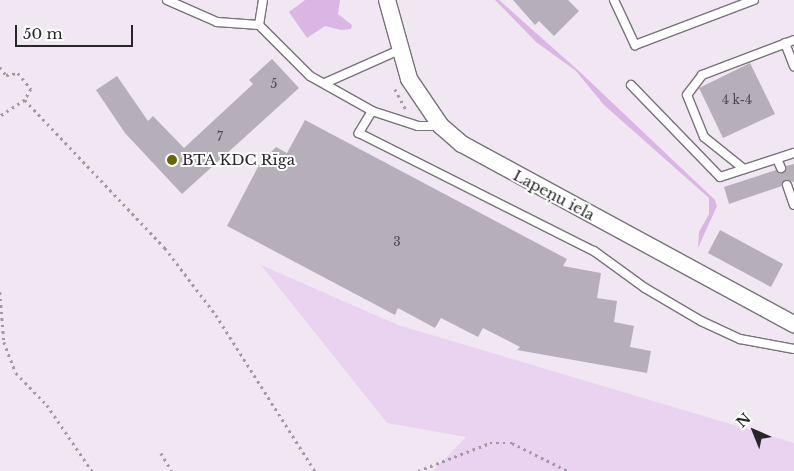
<!DOCTYPE html>
<meta charset="utf-8">
<style>
body{margin:0}
#map{position:relative;width:794px;height:471px;overflow:hidden;background:#f0e7f2;font-family:"Libre Baskerville",serif}
div>[style]{position:absolute}
[style*='--x']{left:calc(var(--x)*1px);top:calc(var(--y)*1px);width:calc(var(--w)*1px);rotate:calc(var(--a)*1deg)}
.green>*{inset:0;background:#ead3f0}
.water>*{inset:0;background:#dbb6e4}
.building>*{inset:0;background:#b6aeb8}
.path>*{height:2.5px;margin-top:-1.25px;transform-origin:0;background:repeating-linear-gradient(90deg,#a19aa2 0 2.5px,transparent 0 6.5px)}
.roads{filter:drop-shadow(1px 0 #79717b) drop-shadow(-1px 0 #79717b) drop-shadow(0 1px #79717b) drop-shadow(0 -1px #79717b)}
.service>*{height:8px;margin:-4px;padding:0 4px;transform-origin:4px;border-radius:4px;background:#fff}
.minor>*{height:16px;margin:-8px;padding:0 8px;transform-origin:8px;border-radius:8px;background:#fff}
.dots>*{width:14px;height:14px;translate:-50% -50%;box-sizing:border-box;border:2px solid #fff;border-radius:50%}
span{translate:-50% -50%;white-space:nowrap;text-align:center;line-height:1.15;-webkit-text-stroke:4px #fff;paint-order:stroke}
.number-label{font-size:12px;color:#4c484e}
.number-label span{-webkit-text-stroke-width:0}
.poi-label{font-size:15px;color:#29262a}
.left{translate:0 -50%;text-align:left}
.street-label{font-size:15px;color:#29262a}
.north{position:absolute;left:729px;top:406px;width:50px;height:50px;-webkit-text-stroke:4px #fff;paint-order:stroke;rotate:316deg;font-size:14px;font-weight:700;line-height:20px;text-align:center;color:#29262a}
.north::after{content:'';display:block;margin:auto;width:18px;height:22px;background:#29262a;clip-path:polygon(50% 0,100% 100%,50% 72%,0 100%)}
.scale{position:absolute;left:15px;top:25px;width:118px;height:22px;box-sizing:border-box;border:2px solid #29262a;border-top:0;padding-left:6px;font-size:15px;line-height:18px;white-space:nowrap;color:#29262a;-webkit-text-stroke:4px #fff;paint-order:stroke}
</style>
<div id="map">
<div class="green">
<i style="clip-path:polygon(261px 265px,398px 325px,794px 443px,794px 471px,433px 471px,466px 437px,387px 423px)"></i>
</div>
<div class="water">
<i style="clip-path:polygon(305px 0,340px 0,338px 14px,352px 25px,351px 29px,341px 30px,325px 26px,307px 38px,289px 12px)"></i>
<i style="clip-path:polygon(495px 0,499px 0,580px 72px,715px 200px,717px 206px,698px 248px,699px 232px,709px 214px,709px 198px,604px 105px,576px 71px,536px 42px)"></i>
</div>
<div class="building">
<i style="clip-path:polygon(513px 0,568px 0,579px 11px,554px 36px,539px 21px,535px 25px)"></i>
<i style="clip-path:polygon(272px 59px,299px 88px,182px 194px,125px 133px,96px 90px,117px 76px,148px 121px,153px 116px,184px 148px,253px 84px,249px 80px)"></i>
<i style="clip-path:polygon(750px 63px,775px 114px,723px 138px,699px 88px)"></i>
<i style="clip-path:polygon(305px 120px,567px 259px,563px 266px,601px 273px,597px 298px,617px 301px,614px 322px,634px 326px,630px 347px,651px 351px,647px 373px,517px 350px,520px 347px,483px 328px,478px 337px,441px 318px,435px 328px,398px 308px,395px 315px,227px 226px,260px 163px,276px 147px,287px 153px)"></i>
<i style="clip-path:polygon(794px 164px,794px 182px,786px 180px,782px 186px,729px 204px,724px 187px,776px 170px,783px 173px,786px 166px)"></i>
<i style="clip-path:polygon(720px 230px,783px 264px,771px 287px,708px 253px)"></i>
</div>
<div class="path">
<i style="--x:0;--y:67;--w:10;--a:53"></i>
<i style="--x:6;--y:75;--w:12;--a:-9"></i>
<i style="--x:18;--y:73;--w:21;--a:51"></i>
<i style="--x:31;--y:89;--w:13;--a:119"></i>
<i style="--x:25;--y:100;--w:30;--a:147"></i>
<i style="--x:395;--y:89;--w:24;--a:62"></i>
<i style="--x:25;--y:100;--w:204;--a:46.6"></i>
<i style="--x:165;--y:248;--w:84;--a:52.7"></i>
<i style="--x:216;--y:315;--w:185;--a:57.6"></i>
<i style="--x:0;--y:292;--w:50;--a:85.4"></i>
<i style="--x:4;--y:342;--w:33;--a:69"></i>
<i style="--x:16;--y:373;--w:45;--a:45.9"></i>
<i style="--x:47;--y:405;--w:80;--a:55.7"></i>
<i style="--x:161;--y:453;--w:21;--a:59"></i>
<i style="--x:418;--y:471;--w:77;--a:-21.3"></i>
<i style="--x:490;--y:443;--w:22;--a:0"></i>
<i style="--x:512;--y:443;--w:63;--a:26.6"></i>
</div>
<div class="roads">
<div class="service">
<i style="--x:167;--y:0;--w:55;--a:23.7"></i>
<i style="--x:217;--y:22;--w:42;--a:4.1"></i>
<i style="--x:259;--y:25;--w:72;--a:45"></i>
<i style="--x:310;--y:76;--w:71;--a:29.4"></i>
<i style="--x:372;--y:111;--w:48;--a:18.1"></i>
<i style="--x:418;--y:126;--w:22;--a:0"></i>
<i style="--x:614;--y:0;--w:50;--a:65"></i>
<i style="--x:635;--y:45;--w:127;--a:-20.7"></i>
<i style="--x:259;--y:25;--w:25;--a:-81"></i>
<i style="--x:785;--y:43;--w:25;--a:69"></i>
<i style="--x:325;--y:83;--w:81;--a:-24"></i>
<i style="--x:631;--y:85;--w:128;--a:45.9"></i>
<i style="--x:720;--y:177;--w:78;--a:-18"></i>
<i style="--x:372;--y:111;--w:26;--a:121"></i>
<i style="--x:359;--y:133;--w:263;--a:26.7"></i>
<i style="--x:594;--y:251;--w:63;--a:36"></i>
<i style="--x:645;--y:288;--w:65;--a:30.5"></i>
<i style="--x:701;--y:321;--w:43;--a:24.8"></i>
<i style="--x:740;--y:339;--w:55;--a:10.5"></i>
<i style="--x:777;--y:159;--w:10;--a:66"></i>
<i style="--x:744;--y:169;--w:51;--a:-141.3"></i>
<i style="--x:704;--y:137;--w:45;--a:-112"></i>
<i style="--x:687;--y:95;--w:25;--a:-53"></i>
<i style="--x:702;--y:75;--w:98;--a:-20.8"></i>
<i style="--x:787;--y:185;--w:21;--a:71"></i>
</div>
<div class="minor">
<i style="--x:387;--y:0;--w:82;--a:74.4"></i>
<i style="--x:409;--y:79;--w:57;--a:55.8"></i>
<i style="--x:441;--y:126;--w:28;--a:41"></i>
<i style="--x:462;--y:144;--w:378;--a:28.5"></i>
</div>
</div>
<div class="dots">
<i style="left:172px;top:160px;background:#686600"></i>
</div>
<div class="number-label">
<span style="left:274px;top:84px">5</span>
<span style="left:737px;top:100px">4 k-4</span>
<span style="left:220px;top:137px">7</span>
<span style="left:397px;top:242px">3</span>
</div>
<div class="poi-label">
<span class="left" style="left:182px;top:160px">BTA KDC Rīga</span>
</div>
<div class="street-label">
<span style="left:554px;top:195px;rotate:28deg">Lapeņu iela</span>
</div>
<div class="north">N</div>
<div class="scale">50 m</div>
</div>
